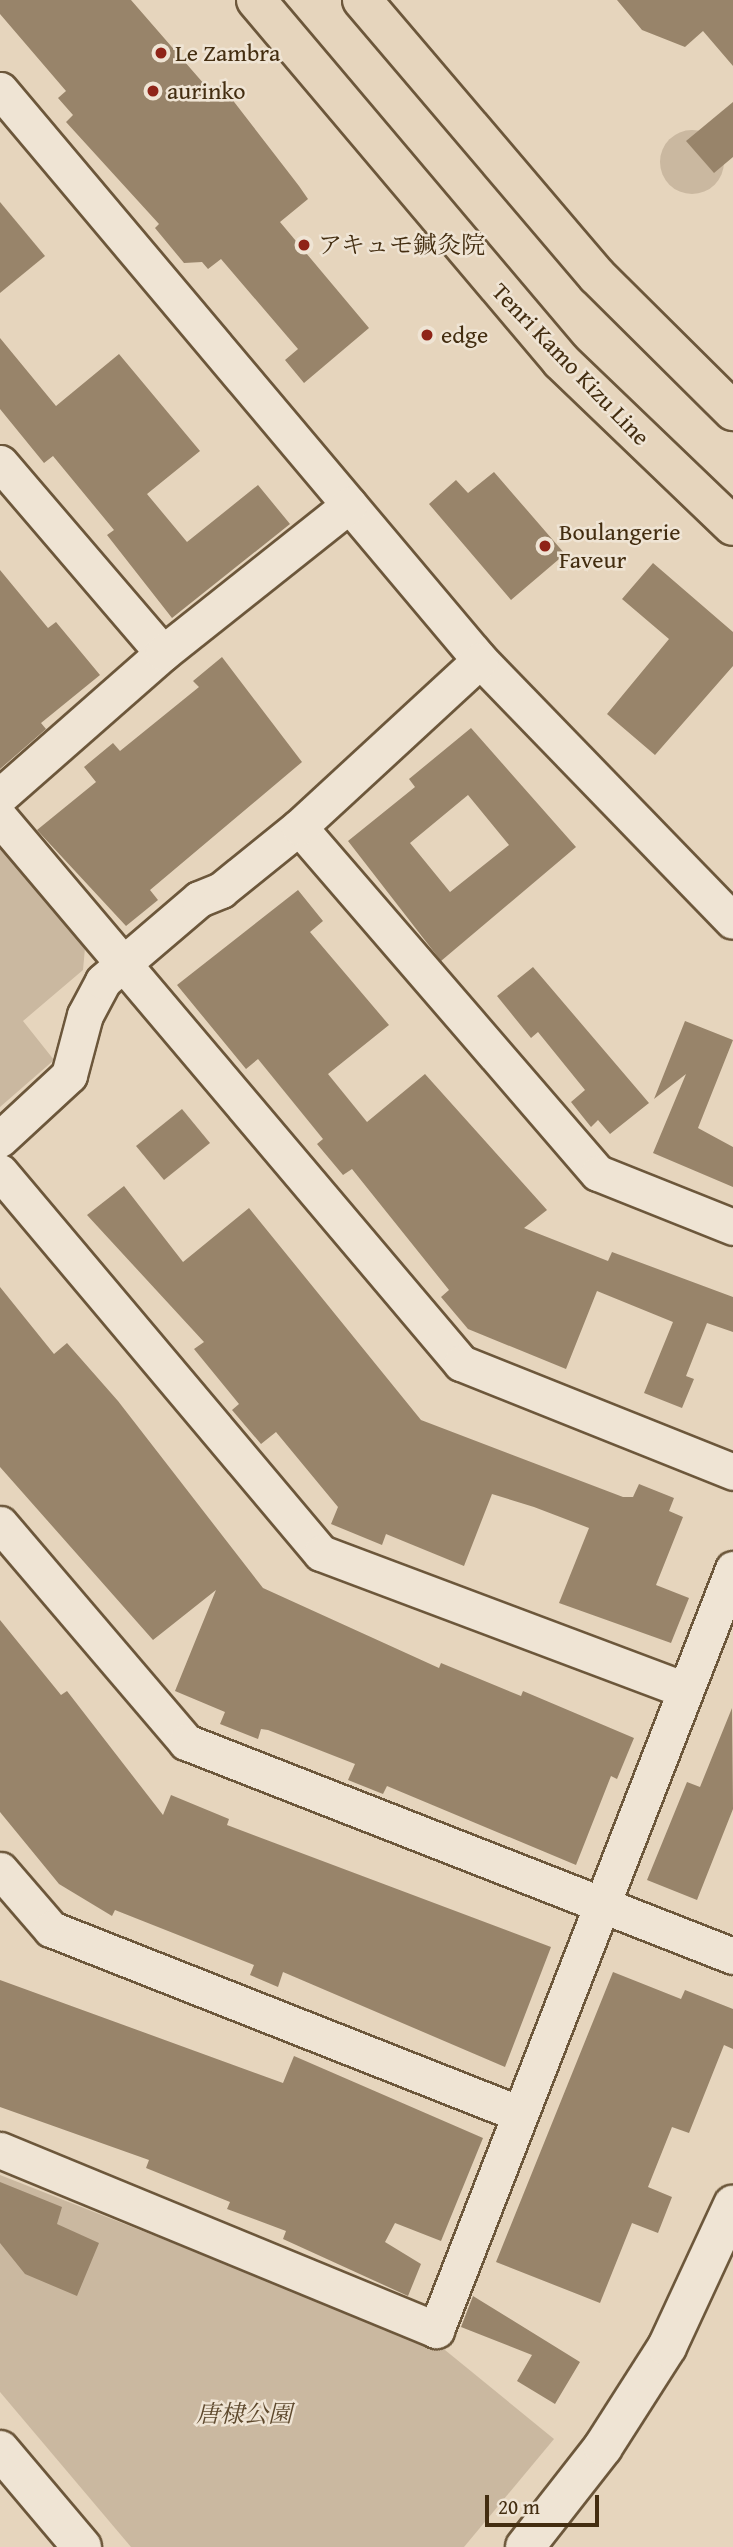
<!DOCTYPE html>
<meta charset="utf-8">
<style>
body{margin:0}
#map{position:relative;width:733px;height:2547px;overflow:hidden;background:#e6d5bd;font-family:"Gentium Book Plus","Noto Serif JP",serif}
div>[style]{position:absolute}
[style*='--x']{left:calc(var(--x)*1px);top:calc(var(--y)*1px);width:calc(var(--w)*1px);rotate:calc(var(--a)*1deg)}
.green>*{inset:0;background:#cab8a0}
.round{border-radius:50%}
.building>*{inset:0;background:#98846a}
.roads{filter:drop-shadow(2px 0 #6c573b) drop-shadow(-2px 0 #6c573b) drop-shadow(0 2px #6c573b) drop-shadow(0 -2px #6c573b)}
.minor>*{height:35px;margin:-17.5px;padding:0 17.5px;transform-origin:17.5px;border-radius:17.5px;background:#efe4d4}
.tertiary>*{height:38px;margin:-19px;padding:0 19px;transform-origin:19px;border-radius:19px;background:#efe4d4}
.primary>*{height:38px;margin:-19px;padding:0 19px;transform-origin:19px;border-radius:19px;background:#e6d5bd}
.dots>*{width:19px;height:19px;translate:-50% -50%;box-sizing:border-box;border:4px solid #efe4d4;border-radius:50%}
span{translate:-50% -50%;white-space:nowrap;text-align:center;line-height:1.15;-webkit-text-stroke:5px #efe4d4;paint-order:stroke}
.poi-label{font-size:24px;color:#432d10}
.left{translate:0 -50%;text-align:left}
.street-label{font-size:24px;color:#432d10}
.park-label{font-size:24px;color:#5e492d;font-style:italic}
.scale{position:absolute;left:485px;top:2495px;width:114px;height:32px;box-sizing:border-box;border:4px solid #432d10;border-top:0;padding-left:9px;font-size:21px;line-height:24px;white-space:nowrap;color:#432d10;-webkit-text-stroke:5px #efe4d4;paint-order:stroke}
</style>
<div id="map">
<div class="green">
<i class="round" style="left:660px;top:130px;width:64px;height:64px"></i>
<i style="clip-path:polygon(0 846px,85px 948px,83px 970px,23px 1021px,54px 1060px,0 1107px)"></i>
<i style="clip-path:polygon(0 2175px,445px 2350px,554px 2439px,464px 2547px,131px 2547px,0 2392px)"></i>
</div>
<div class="building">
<i style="clip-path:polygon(0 0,131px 0,211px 92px,221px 85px,299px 186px,308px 199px,280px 222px,369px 328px,304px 383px,285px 360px,298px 349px,221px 259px,208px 269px,202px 262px,184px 263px,155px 228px,159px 224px,66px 122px,73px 115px,58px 98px,66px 91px,0 14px)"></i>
<i style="clip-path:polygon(617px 0,733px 0,733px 66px,703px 31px,685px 47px,642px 30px)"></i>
<i style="clip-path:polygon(733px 102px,733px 157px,714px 173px,686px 141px)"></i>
<i style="clip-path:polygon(0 202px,45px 256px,0 293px)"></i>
<i style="clip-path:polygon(0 338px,56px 406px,119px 354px,200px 451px,147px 494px,187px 542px,258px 485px,290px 524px,172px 618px,107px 535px,114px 530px,53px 456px,44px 463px,0 409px)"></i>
<i style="clip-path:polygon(494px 472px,565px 554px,511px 600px,429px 504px,456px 480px,468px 493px)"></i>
<i style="clip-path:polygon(653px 563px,733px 632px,733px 666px,655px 755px,607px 714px,669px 639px,622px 599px)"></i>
<i style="clip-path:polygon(0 570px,48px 628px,56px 622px,100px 675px,41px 723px,46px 729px,0 769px)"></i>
<i style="clip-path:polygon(222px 657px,302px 762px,150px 890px,158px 900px,126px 926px,37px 830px,96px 782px,84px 767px,113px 743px,120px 751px,199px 687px,193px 681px)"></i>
<i style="clip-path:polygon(evenodd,471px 728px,576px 847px,441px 961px,348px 841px,415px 787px,409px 779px,471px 728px,468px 795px,509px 845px,450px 892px,410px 843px,468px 795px)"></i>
<i style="clip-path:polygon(298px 890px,323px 921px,310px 932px,389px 1025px,328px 1074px,367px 1122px,425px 1074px,547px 1210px,524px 1228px,608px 1261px,612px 1252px,733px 1297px,733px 1332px,707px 1323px,686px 1376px,694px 1379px,682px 1408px,644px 1393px,673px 1322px,597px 1291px,566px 1369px,468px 1329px,441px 1297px,449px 1290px,352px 1169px,343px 1175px,317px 1144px,323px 1139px,258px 1059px,246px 1069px,177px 985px)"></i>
<i style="clip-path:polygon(533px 967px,649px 1103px,610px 1134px,598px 1120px,591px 1127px,571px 1102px,585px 1090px,538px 1032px,531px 1038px,497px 996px)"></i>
<i style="clip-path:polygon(685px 1021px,733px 1040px,698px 1128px,733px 1147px,733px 1187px,653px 1153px,686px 1074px,654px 1099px)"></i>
<i style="clip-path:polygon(182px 1109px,210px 1143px,164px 1180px,136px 1146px)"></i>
<i style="clip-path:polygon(124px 1186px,183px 1262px,249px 1208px,421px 1420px,623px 1497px,633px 1497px,639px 1484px,674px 1498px,669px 1511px,683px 1517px,656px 1585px,689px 1598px,671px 1643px,559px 1603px,589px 1528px,534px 1507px,492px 1494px,464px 1566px,386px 1534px,382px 1545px,331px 1524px,338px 1507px,276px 1432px,261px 1444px,232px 1410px,239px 1404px,194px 1349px,204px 1342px,87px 1215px)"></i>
<i style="clip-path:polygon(0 1287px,54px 1354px,67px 1343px,118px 1401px,263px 1588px,439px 1668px,441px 1663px,521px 1696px,523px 1691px,634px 1738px,617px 1779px,611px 1776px,576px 1865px,387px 1786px,383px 1794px,348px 1780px,355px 1764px,268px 1730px,261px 1729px,258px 1739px,220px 1724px,225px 1712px,175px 1691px,216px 1590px,153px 1640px,0 1467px)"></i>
<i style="clip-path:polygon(0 1620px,61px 1695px,67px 1691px,163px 1815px,171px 1795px,229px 1819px,227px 1825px,551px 1947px,505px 2067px,283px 1972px,278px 1987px,250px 1975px,254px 1965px,115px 1910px,112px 1916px,59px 1884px,0 1812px)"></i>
<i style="clip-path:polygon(732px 1708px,733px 1809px,697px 1900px,647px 1880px,687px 1782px,700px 1787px)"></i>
<i style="clip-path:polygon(613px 1972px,681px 1999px,685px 1990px,733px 2009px,733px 2049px,724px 2045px,689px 2133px,672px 2127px,648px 2187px,672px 2197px,658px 2233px,632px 2223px,600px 2303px,496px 2262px)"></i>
<i style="clip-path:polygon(0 1980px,283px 2083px,294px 2056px,483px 2138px,441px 2241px,395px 2223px,385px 2242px,421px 2264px,408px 2296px,283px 2239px,286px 2231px,227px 2209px,230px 2202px,146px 2168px,149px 2160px,0 2107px)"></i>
<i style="clip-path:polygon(0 2182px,62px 2207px,57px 2224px,99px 2243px,77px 2296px,25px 2274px,0 2243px)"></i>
<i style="clip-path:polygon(473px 2296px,580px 2362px,555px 2404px,517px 2381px,532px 2355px,461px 2327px)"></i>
</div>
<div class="roads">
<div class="minor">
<i style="--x:0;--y:90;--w:745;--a:49.9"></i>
<i style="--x:480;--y:660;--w:363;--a:45.9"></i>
<i style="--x:0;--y:463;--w:250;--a:49.4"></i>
<i style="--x:0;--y:796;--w:217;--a:-41.3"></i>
<i style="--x:163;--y:653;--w:238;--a:-38.5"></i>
<i style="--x:0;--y:818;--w:714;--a:49.77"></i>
<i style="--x:461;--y:1363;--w:293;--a:21.8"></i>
<i style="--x:299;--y:827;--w:457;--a:49.2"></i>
<i style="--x:598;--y:1173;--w:145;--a:21.8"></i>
<i style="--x:0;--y:1139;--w:94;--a:-42.8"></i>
<i style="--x:69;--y:1075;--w:62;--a:-75.1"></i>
<i style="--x:85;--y:1015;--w:38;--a:-62"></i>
<i style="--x:103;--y:981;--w:126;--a:-40.5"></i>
<i style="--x:199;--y:899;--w:24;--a:-22"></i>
<i style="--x:221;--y:890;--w:100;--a:-38.9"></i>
<i style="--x:299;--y:827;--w:246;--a:-42.7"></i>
<i style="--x:0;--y:1172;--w:498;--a:49.9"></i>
<i style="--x:321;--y:1553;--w:389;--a:20.6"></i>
<i style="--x:0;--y:1524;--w:287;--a:49.5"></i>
<i style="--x:186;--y:1742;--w:587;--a:21.37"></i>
<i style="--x:0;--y:1870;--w:78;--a:49.2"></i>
<i style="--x:51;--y:1929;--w:504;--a:21.53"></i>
<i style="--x:0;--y:2150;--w:472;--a:22.4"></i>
<i style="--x:436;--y:2330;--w:817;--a:-68.68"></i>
</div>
<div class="tertiary">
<i style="--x:0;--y:2450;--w:127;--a:49.8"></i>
<i style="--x:525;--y:2547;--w:127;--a:-52"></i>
<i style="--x:603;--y:2447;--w:119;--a:-57.4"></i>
<i style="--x:667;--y:2347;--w:157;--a:-65.1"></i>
</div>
<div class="primary">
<i style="--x:256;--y:0;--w:473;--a:49.8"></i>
<i style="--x:561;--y:361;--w:238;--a:43.8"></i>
<i style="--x:362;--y:0;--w:362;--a:49.6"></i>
<i style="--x:597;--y:276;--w:192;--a:44.8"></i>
</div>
</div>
<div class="dots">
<i style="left:161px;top:53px;background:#8f2418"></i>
<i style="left:153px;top:91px;background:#8f2418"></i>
<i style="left:304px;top:245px;background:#8f2418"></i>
<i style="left:427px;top:335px;background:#8f2418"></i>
<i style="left:545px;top:546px;background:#8f2418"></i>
</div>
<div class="poi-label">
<span class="left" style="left:175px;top:53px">Le Zambra</span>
<span class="left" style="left:167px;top:91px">aurinko</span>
<span class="left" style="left:318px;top:245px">アキュモ鍼灸院</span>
<span class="left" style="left:441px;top:335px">edge</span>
<span class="left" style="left:559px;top:546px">Boulangerie<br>Faveur</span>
</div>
<div class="street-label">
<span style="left:571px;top:364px;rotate:46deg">Tenri Kamo Kizu Line</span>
</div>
<div class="park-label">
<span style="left:244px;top:2414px">唐棣公園</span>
</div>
<div class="scale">20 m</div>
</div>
